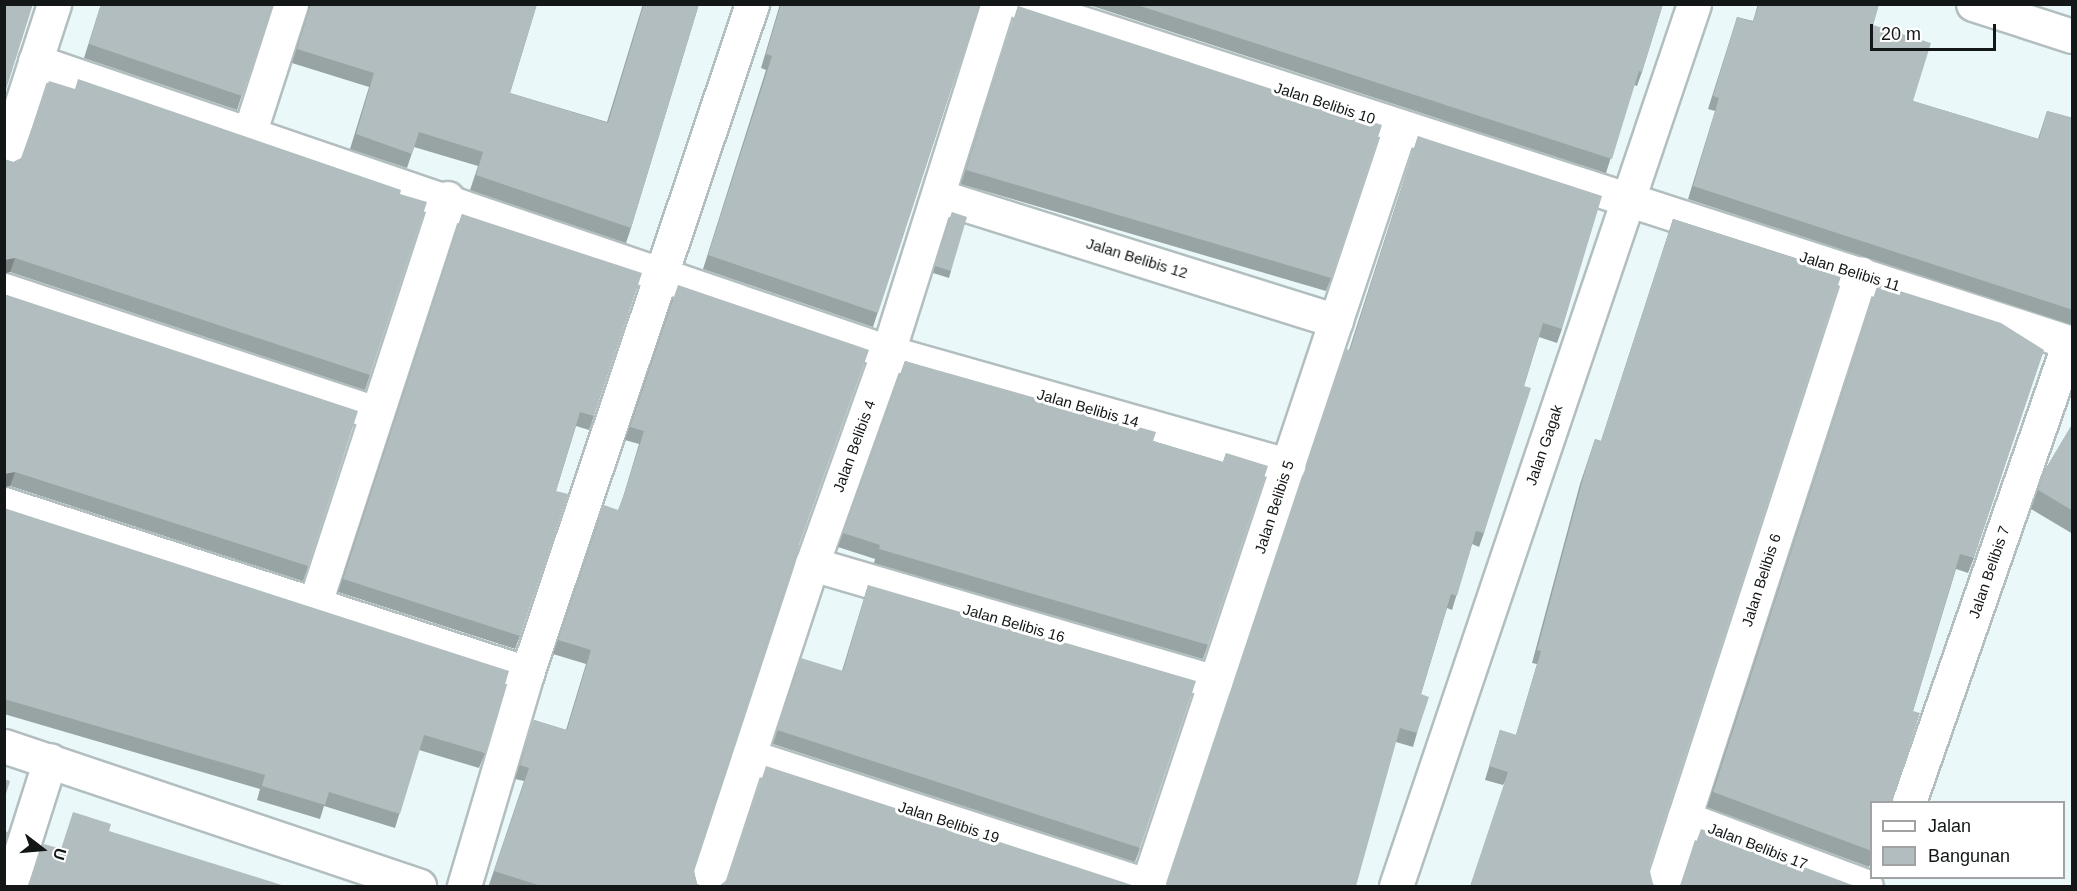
<!DOCTYPE html>
<style>
body{margin:0}
#map{position:relative;width:2077px;height:891px;overflow:hidden;background:#ebf8f9;font-family:Helvetica,sans-serif}
div>[style]{position:absolute}
[style*='--x']{left:calc(var(--x)*1px);top:calc(var(--y)*1px);width:calc(var(--w)*1px);rotate:calc(var(--a)*1deg)}
.roads{filter:drop-shadow(2px 0 #b2bebf) drop-shadow(-2px 0 #b2bebf) drop-shadow(0 2px #b2bebf) drop-shadow(0 -2px #b2bebf)}
.street>*{height:33px;margin:-16.5px;padding:0 16.5px;transform-origin:16.5px;border-radius:16.5px;background:#fff}
.wall>*{inset:0;background:#98a3a3}
.shaded-wall>*{inset:0;background:#7c8485}
.building>*{inset:0;background:#b1bdbe}
span{translate:-50% -50%;white-space:nowrap;text-align:center;line-height:1.15;-webkit-text-stroke:6px #fff;paint-order:stroke}
.street-label{font-size:15px;color:#131718}
.frame{position:absolute;inset:0;border:6px solid #131718;pointer-events:none}
.legend{position:absolute;left:1870px;top:801px;width:195px;height:78px;box-sizing:border-box;background:#fff;border:2px solid #a1a2a3;margin:0;padding:8px 10px;list-style:none;font-size:18px;color:#131718}
.legend li{display:flex;align-items:center;gap:12px;height:30px}
.legend b{width:30px;border:2px solid #a1a2a3}
.north{position:absolute;left:12px;top:819px;width:60px;height:60px;-webkit-text-stroke:4px #fff;paint-order:stroke;rotate:106deg;font-size:16px;font-weight:700;line-height:24px;text-align:center;color:#131718}
.north::after{content:'';display:block;margin:auto;width:21px;height:27px;background:#131718;clip-path:polygon(50% 0,100% 100%,50% 72%,0 100%)}
.scale{position:absolute;left:1870px;top:24px;width:126px;height:27px;box-sizing:border-box;border:3px solid #131718;border-top:0;padding-left:8px;font-size:18px;line-height:21px;white-space:nowrap;color:#131718;-webkit-text-stroke:4px #fff;paint-order:stroke}
</style>
<div id="map">
<div class="roads">
<div class="street">
<i style="--x:1023;--y:4;--w:1102;--a:17.91"></i>
<i style="--x:1973;--y:4;--w:104;--a:17.9"></i>
<i style="--x:35;--y:61;--w:901;--a:18.84"></i>
<i style="--x:888;--y:352;--w:416;--a:15.8"></i>
<i style="--x:250;--y:131;--w:133;--a:-72.1"></i>
<i style="--x:4;--y:158;--w:162;--a:-72"></i>
<i style="--x:938;--y:196;--w:417;--a:17.4"></i>
<i style="--x:4;--y:290;--w:392;--a:18.3"></i>
<i style="--x:4;--y:504;--w:550;--a:17.91"></i>
<i style="--x:812;--y:564;--w:420;--a:16.3"></i>
<i style="--x:315;--y:603;--w:426;--a:-71.9"></i>
<i style="--x:4;--y:746;--w:438;--a:18.6"></i>
<i style="--x:749;--y:756;--w:421;--a:18"></i>
<i style="--x:1909;--y:802;--w:487;--a:-70.8"></i>
<i style="--x:1684;--y:818;--w:194;--a:20.5"></i>
<i style="--x:10;--y:886;--w:132;--a:-72.4"></i>
<i style="--x:464;--y:886;--w:222;--a:-73.5"></i>
<i style="--x:527;--y:673;--w:706;--a:-71.41"></i>
<i style="--x:706;--y:886;--w:339;--a:-71.8"></i>
<i style="--x:812;--y:564;--w:225;--a:-70.3"></i>
<i style="--x:888;--y:352;--w:365;--a:-72.5"></i>
<i style="--x:1147;--y:886;--w:799;--a:-71.54"></i>
<i style="--x:1396;--y:886;--w:931;--a:-71.33"></i>
<i style="--x:1662;--y:886;--w:644;--a:-72.01"></i>
</div>
</div>
<div class="wall">
<i style="clip-path:polygon(101px 4px,272px 4px,237px 110px,84px 58px)"></i>
<i style="clip-path:polygon(308px 4px,537px 4px,510px 93px,607px 122px,643px 4px,699px 4px,631px 228px,626px 243px,470px 190px,478px 166px,414px 147px,407px 168px,350px 149px,369px 87px,292px 63px,309px 9px)"></i>
<i style="clip-path:polygon(780px 4px,979px 4px,873px 327px,703px 269px,766px 70px,761px 68px)"></i>
<i style="clip-path:polygon(1086px 4px,1663px 4px,1642px 72px,1637px 86px,1634px 85px,1606px 173px)"></i>
<i style="clip-path:polygon(1758px 4px,1879px 4px,1873px 25px,1913px 101px,2038px 139px,2047px 111px,2073px 118px,2073px 325px,1688px 199px,1715px 111px,1708px 109px,1733px 30px,1737px 17px,1753px 21px)"></i>
<i style="clip-path:polygon(1018px 6px,1331px 278px,1326px 291px,961px 184px)"></i>
<i style="clip-path:polygon(1418px 136px,1562px 329px,1557px 343px,1539px 337px,1524px 386px,1484px 533px,1479px 547px,1472px 544px,1452px 610px,1447px 608px,1421px 694px,1417px 733px,1413px 747px,1396px 742px,1349px 350px)"></i>
<i style="clip-path:polygon(4px 159px,13px 162px,400px 194px,370px 375px,365px 390px,10px 272px,4px 273px)"></i>
<i style="clip-path:polygon(952px 212px,951px 271px,949px 278px,933px 273px)"></i>
<i style="clip-path:polygon(462px 214px,594px 416px,589px 430px,576px 426px,556px 491px,520px 636px,515px 649px,338px 592px)"></i>
<i style="clip-path:polygon(1673px 219px,1842px 273px,1503px 785px,1485px 780px,1500px 730px,1516px 735px,1537px 664px,1532px 663px,1580px 484px,1595px 439px,1601px 441px)"></i>
<i style="clip-path:polygon(1878px 284px,1974px 558px,1968px 573px,1956px 569px,1913px 711px,1872px 802px,1872px 861px,1869px 867px,1707px 807px)"></i>
<i style="clip-path:polygon(4px 294px,308px 566px,303px 581px,10px 486px,4px 487px)"></i>
<i style="clip-path:polygon(673px 298px,799px 545px,693px 867px,697px 884px,702px 886px,494px 886px,489px 885px,524px 781px,515px 779px,534px 720px,566px 730px,586px 664px,553px 654px,599px 519px,618px 510px,621px 504px,639px 444px,625px 440px)"></i>
<i style="clip-path:polygon(905px 361px,1153px 441px,1223px 462px,1226px 453px,1208px 645px,1203px 659px,874px 563px,875px 559px,838px 547px)"></i>
<i style="clip-path:polygon(2073px 423px,2073px 534px,2031px 509px,2045px 470px)"></i>
<i style="clip-path:polygon(4px 508px,485px 753px,479px 768px,419px 750px,395px 828px,324px 806px,320px 819px,257px 800px,260px 789px,4px 714px)"></i>
<i style="clip-path:polygon(868px 585px,1140px 848px,1135px 862px,773px 744px,796px 672px,842px 671px)"></i>
</div>
<div class="shaded-wall">
<i style="clip-path:polygon(15px 258px,10px 272px,4px 273px,4px 260px)"></i>
<i style="clip-path:polygon(15px 472px,10px 486px,4px 487px,4px 474px)"></i>
</div>
<div class="building">
<i style="clip-path:polygon(4px 4px,33px 4px,4px 96px)"></i>
<i style="clip-path:polygon(101px 4px,272px 4px,242px 96px,89px 44px)"></i>
<i style="clip-path:polygon(311px 4px,537px 4px,510px 93px,608px 123px,644px 4px,699px 4px,631px 228px,476px 175px,483px 152px,419px 132px,412px 154px,356px 134px,374px 73px,297px 49px)"></i>
<i style="clip-path:polygon(781px 4px,979px 4px,878px 313px,708px 255px,772px 56px,766px 54px)"></i>
<i style="clip-path:polygon(1134px 4px,1663px 4px,1642px 72px,1639px 71px,1612px 159px)"></i>
<i style="clip-path:polygon(1759px 4px,1879px 4px,1873px 25px,1931px 43px,1913px 101px,2039px 139px,2047px 111px,2073px 118px,2073px 310px,1693px 186px,1719px 98px,1713px 96px,1737px 17px,1753px 22px)"></i>
<i style="clip-path:polygon(1018px 6px,1382px 125px,1331px 278px,966px 170px)"></i>
<i style="clip-path:polygon(78px 79px,401px 190px,400px 194px,427px 202px,370px 375px,15px 258px,4px 260px,4px 159px,13px 162px,21px 158px,49px 81px,75px 89px)"></i>
<i style="clip-path:polygon(1418px 136px,1602px 196px,1562px 329px,1543px 323px,1524px 386px,1531px 388px,1484px 533px,1476px 531px,1457px 596px,1451px 594px,1421px 694px,1429px 697px,1417px 733px,1400px 728px,1356px 886px,1166px 886px,1346px 349px,1350px 350px)"></i>
<i style="clip-path:polygon(952px 212px,967px 217px,951px 271px,935px 266px)"></i>
<i style="clip-path:polygon(462px 214px,642px 273px,594px 416px,580px 412px,556px 491px,568px 494px,520px 636px,343px 579px)"></i>
<i style="clip-path:polygon(1673px 219px,1842px 273px,1649px 867px,1653px 884px,1656px 886px,1470px 886px,1508px 772px,1489px 766px,1500px 730px,1516px 735px,1541px 651px,1537px 650px,1585px 471px,1595px 439px,1601px 441px)"></i>
<i style="clip-path:polygon(1878px 284px,2001px 323px,2044px 350px,1974px 558px,1960px 554px,1913px 711px,1920px 713px,1891px 802px,1872px 802px,1872px 851px,1713px 792px)"></i>
<i style="clip-path:polygon(678px 285px,869px 350px,799px 545px,693px 867px,697px 884px,702px 886px,541px 886px,494px 871px,529px 768px,520px 765px,534px 720px,567px 730px,591px 650px,558px 640px,604px 505px,618px 510px,624px 494px,644px 431px,630px 427px)"></i>
<i style="clip-path:polygon(4px 294px,358px 411px,308px 566px,15px 472px,4px 474px)"></i>
<i style="clip-path:polygon(905px 361px,1156px 432px,1153px 441px,1223px 462px,1226px 453px,1268px 466px,1208px 645px,879px 549px,880px 545px,843px 533px)"></i>
<i style="clip-path:polygon(2073px 423px,2073px 511px,2038px 490px,2045px 470px)"></i>
<i style="clip-path:polygon(4px 508px,509px 671px,485px 753px,424px 735px,400px 814px,329px 792px,325px 805px,262px 786px,265px 775px,4px 699px)"></i>
<i style="clip-path:polygon(868px 585px,1196px 681px,1140px 848px,777px 730px,801px 658px,843px 671px)"></i>
<i style="clip-path:polygon(766px 766px,1135px 886px,719px 886px,728px 879px)"></i>
<i style="clip-path:polygon(4px 779px,10px 781px,4px 800px)"></i>
<i style="clip-path:polygon(73px 812px,111px 824px,109px 831px,285px 886px,23px 886px,28px 885px,44px 844px,61px 849px)"></i>
<i style="clip-path:polygon(1701px 829px,1855px 886px,1677px 886px,1680px 886px)"></i>
<i style="clip-path:polygon(4px 831px,8px 832px,4px 844px)"></i>
</div>
<div class="street-label">
<span style="left:1325px;top:103px;rotate:18deg">Jalan Belibis 10</span>
<span style="left:1137px;top:258px;rotate:17deg">Jalan Belibis 12</span>
<span style="left:1850px;top:271px;rotate:17deg">Jalan Belibis 11</span>
<span style="left:1088px;top:408px;rotate:16deg">Jalan Belibis 14</span>
<span style="left:1544px;top:445px;rotate:-71deg">Jalan Gagak</span>
<span style="left:854px;top:446px;rotate:-70deg">Jalan Belibis 4</span>
<span style="left:1274px;top:507px;rotate:-72deg">Jalan Belibis 5</span>
<span style="left:1989px;top:572px;rotate:-71deg">Jalan Belibis 7</span>
<span style="left:1761px;top:580px;rotate:-72deg">Jalan Belibis 6</span>
<span style="left:1014px;top:623px;rotate:16deg">Jalan Belibis 16</span>
<span style="left:949px;top:822px;rotate:18deg">Jalan Belibis 19</span>
<span style="left:1758px;top:846px;rotate:21deg">Jalan Belibis 17</span>
</div>
<div class="frame"></div>
<ul class="legend">
<li><b style="height:8px;background:#fff"></b>Jalan</li>
<li><b style="height:16px;background:#b1bdbe"></b>Bangunan</li>
</ul>
<div class="north">U</div>
<div class="scale">20 m</div>
</div>
